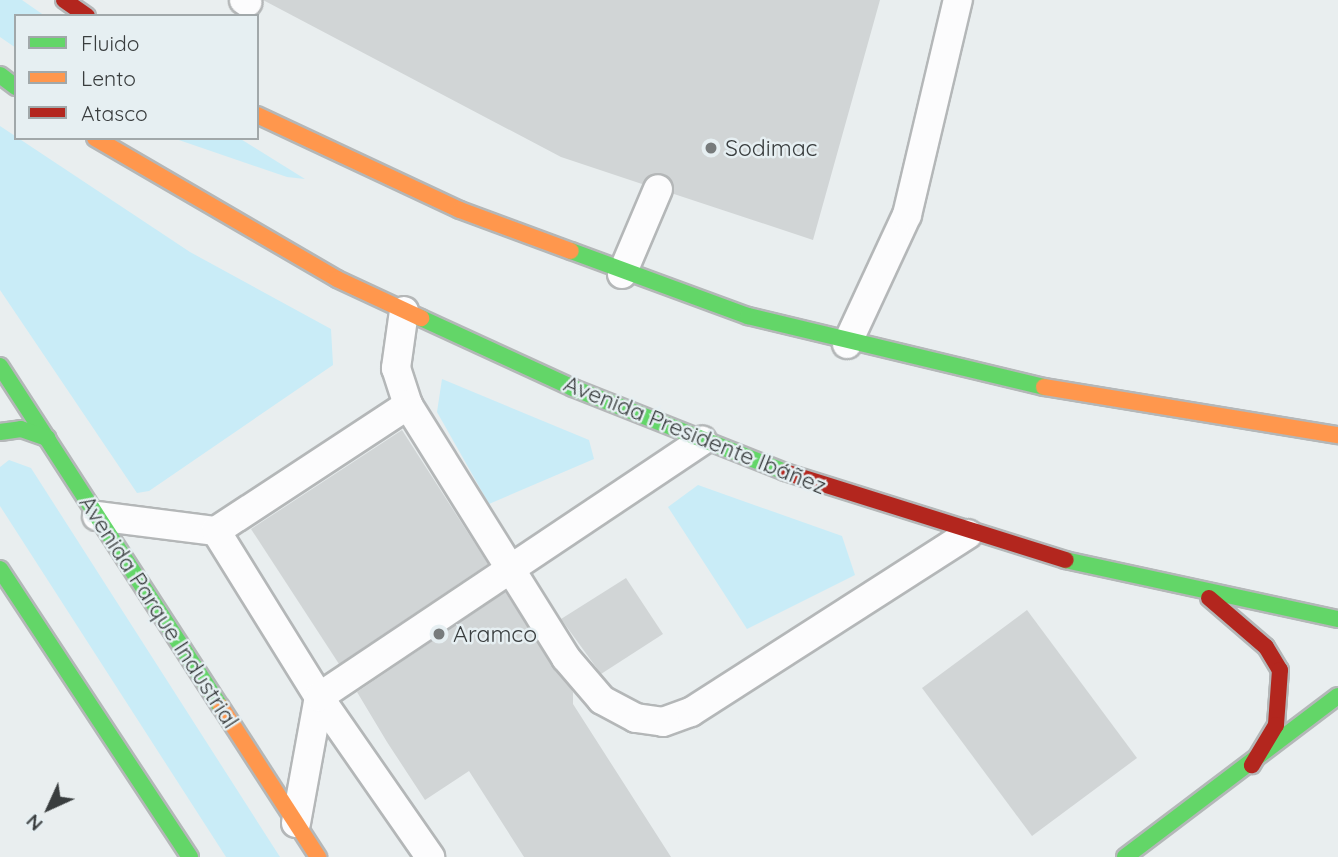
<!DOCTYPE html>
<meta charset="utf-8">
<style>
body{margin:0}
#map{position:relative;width:1338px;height:857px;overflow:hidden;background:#e9eeef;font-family:Quicksand,sans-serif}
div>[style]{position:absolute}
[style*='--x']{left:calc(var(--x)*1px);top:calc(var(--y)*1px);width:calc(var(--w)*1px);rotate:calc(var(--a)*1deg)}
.green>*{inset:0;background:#c9ecf7}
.building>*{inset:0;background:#d1d5d6}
.roads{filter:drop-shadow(2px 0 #b4b7b8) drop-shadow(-2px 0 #b4b7b8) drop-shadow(0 2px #b4b7b8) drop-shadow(0 -2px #b4b7b8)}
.lane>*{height:28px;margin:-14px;padding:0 14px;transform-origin:14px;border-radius:14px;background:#fcfcfd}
.fast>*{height:16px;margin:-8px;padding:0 8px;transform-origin:8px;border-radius:8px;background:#63d668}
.slow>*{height:16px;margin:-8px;padding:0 8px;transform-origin:8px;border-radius:8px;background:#ff974d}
.jam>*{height:16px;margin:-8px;padding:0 8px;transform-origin:8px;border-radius:8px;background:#b3261e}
.dots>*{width:19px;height:19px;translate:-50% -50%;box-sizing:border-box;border:4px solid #e6eff2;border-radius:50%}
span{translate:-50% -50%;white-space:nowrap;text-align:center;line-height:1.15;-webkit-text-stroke:5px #e6eff2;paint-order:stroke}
.poi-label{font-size:23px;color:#393d3e}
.left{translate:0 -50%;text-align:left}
.street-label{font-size:23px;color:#393d3e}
.legend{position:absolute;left:14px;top:14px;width:245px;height:126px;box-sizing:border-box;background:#e6eff2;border:2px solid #a1a8aa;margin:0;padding:9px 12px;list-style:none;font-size:21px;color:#393d3e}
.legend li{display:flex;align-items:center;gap:14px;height:35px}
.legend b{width:35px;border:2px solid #a1a8aa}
.north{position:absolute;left:14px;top:773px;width:70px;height:70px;-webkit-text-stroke:5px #e6eff2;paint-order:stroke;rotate:225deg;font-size:19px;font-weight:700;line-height:28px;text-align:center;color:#393d3e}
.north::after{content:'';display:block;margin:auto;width:24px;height:32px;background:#393d3e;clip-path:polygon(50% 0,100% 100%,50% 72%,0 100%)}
</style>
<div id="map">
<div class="green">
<i style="clip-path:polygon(0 0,22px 0,45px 16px,16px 16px,16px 48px,0 37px)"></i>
<i style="clip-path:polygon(0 126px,190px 252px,331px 329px,333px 365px,149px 491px,137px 493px,0 290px)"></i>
<i style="clip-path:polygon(173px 138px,239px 138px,305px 179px,287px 177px)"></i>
<i style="clip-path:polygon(442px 379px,589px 440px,594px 459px,489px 504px,437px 412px)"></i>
<i style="clip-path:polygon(9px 460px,31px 468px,280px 857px,226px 857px,0 506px,0 467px)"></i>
<i style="clip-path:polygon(698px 485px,842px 536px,855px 575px,747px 629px,668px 507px)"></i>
</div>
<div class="building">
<i style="clip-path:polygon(263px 0,880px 0,813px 240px,674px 194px,664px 174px,642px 184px,561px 157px)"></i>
<i style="clip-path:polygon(402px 430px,488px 564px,339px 664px,251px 529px)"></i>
<i style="clip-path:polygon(626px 578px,663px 634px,601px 674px,561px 619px)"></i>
<i style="clip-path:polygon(505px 592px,573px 692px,573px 704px,671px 857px,524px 857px,469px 771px,425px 800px,387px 742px,357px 692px)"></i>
<i style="clip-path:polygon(1027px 610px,1137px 758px,1032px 836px,922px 688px)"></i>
</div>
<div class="roads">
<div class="lane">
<i style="--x:244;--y:0;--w:4;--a:34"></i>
<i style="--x:622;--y:274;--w:92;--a:-67"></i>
<i style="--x:404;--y:311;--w:58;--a:98"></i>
<i style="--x:396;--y:368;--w:39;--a:72"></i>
<i style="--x:408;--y:405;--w:298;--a:58"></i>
<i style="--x:566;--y:658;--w:55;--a:49.4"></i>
<i style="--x:602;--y:700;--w:38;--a:28"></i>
<i style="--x:636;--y:718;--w:27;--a:8"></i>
<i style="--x:663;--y:722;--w:30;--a:-20"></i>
<i style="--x:691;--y:712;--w:329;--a:-32.7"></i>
<i style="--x:847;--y:344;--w:142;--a:-65.1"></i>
<i style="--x:907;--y:215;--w:221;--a:-76.7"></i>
<i style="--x:97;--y:516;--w:120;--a:7.2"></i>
<i style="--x:216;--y:531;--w:230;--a:-33.3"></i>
<i style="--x:216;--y:531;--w:195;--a:58.2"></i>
<i style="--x:319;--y:697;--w:195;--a:55.2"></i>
<i style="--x:296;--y:823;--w:128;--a:-79.7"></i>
<i style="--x:319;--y:697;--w:461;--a:-33.8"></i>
</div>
<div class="fast">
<i style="--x:0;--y:75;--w:20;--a:37"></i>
<i style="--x:571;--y:251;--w:189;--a:20.2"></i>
<i style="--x:748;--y:316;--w:304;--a:13.5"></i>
<i style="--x:421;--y:318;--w:167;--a:24.7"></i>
<i style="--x:573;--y:388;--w:228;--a:21.6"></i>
<i style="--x:0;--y:366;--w:406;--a:57.1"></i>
<i style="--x:0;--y:432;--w:21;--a:-8"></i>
<i style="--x:21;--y:429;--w:28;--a:19"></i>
<i style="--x:1065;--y:560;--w:279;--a:12.2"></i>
<i style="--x:0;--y:569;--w:345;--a:56.6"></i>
<i style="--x:1125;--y:857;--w:267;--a:-37.1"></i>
</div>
<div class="slow">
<i style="--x:257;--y:115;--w:224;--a:25.1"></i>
<i style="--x:460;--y:210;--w:118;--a:20.3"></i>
<i style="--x:95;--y:138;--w:280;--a:30.2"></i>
<i style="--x:337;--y:279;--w:93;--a:24.9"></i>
<i style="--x:1044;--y:387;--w:298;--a:9.3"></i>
<i style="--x:221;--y:707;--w:179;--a:57.1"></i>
</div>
<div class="jam">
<i style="--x:64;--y:0;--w:28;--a:35"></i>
<i style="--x:785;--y:472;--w:294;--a:17.4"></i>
<i style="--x:1209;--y:598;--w:75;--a:40.7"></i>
<i style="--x:1266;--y:647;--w:27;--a:59"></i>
<i style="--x:1280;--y:670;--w:55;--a:94.2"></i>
<i style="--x:1276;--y:725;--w:47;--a:121"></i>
</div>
</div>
<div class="dots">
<i style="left:711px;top:148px;background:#777b7c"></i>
<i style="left:439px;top:634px;background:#777b7c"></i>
</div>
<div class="poi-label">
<span class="left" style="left:725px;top:148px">Sodimac</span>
<span class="left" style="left:453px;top:634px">Aramco</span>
</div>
<div class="street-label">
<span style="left:695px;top:435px;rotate:22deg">Avenida Presidente Ibáñez</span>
<span style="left:159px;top:612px;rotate:57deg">Avenida Parque Industrial</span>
</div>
<ul class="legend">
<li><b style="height:9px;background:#63d668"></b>Fluido</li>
<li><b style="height:9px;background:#ff974d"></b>Lento</li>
<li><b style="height:9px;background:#b3261e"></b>Atasco</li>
</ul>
<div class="north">N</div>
</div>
